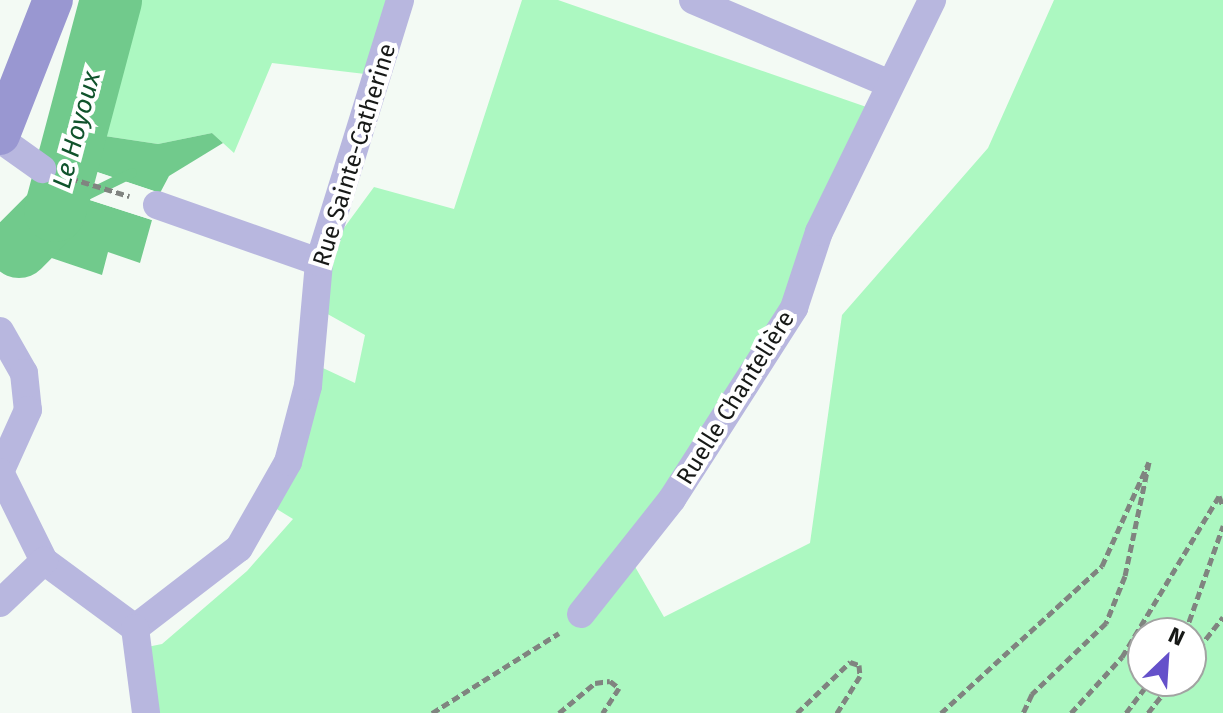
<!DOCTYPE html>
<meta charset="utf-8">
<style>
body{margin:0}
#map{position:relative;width:1223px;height:713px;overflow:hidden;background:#f3faf4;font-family:"Fira Sans",sans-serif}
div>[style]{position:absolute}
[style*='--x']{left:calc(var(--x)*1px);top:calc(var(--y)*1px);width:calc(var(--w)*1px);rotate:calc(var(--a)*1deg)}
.green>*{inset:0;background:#acf8c1}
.water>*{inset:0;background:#71ca8c}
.pier>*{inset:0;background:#f3faf4}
.stream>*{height:10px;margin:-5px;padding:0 5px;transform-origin:5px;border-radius:5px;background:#71ca8c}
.river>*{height:62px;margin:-31px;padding:0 31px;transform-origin:31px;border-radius:31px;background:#71ca8c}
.path>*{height:5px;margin-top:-2.5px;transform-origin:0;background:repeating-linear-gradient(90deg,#808480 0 8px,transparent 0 12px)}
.minor>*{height:28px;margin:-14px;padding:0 14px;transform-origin:14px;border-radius:14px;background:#b8b7df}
.secondary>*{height:40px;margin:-20px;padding:0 20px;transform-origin:20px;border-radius:20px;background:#9997d1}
span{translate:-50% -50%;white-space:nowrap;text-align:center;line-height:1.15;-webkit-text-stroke:8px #fff;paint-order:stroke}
.street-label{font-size:24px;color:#171917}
.water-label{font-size:26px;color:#10532c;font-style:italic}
.north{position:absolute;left:1127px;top:617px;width:80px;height:80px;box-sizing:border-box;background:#fff;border:2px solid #a2a3a2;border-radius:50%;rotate:25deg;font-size:22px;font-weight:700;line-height:32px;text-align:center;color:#171917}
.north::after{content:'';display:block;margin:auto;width:28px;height:36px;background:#6551ca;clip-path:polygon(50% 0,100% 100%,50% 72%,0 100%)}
</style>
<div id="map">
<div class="green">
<i style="clip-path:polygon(124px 0,400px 0,382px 76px,272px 63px,234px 153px,212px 133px,158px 144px,98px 135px)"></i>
<i style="clip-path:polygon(evenodd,522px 0,558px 0,878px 111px,794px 308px,630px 558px,664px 617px,810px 543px,842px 315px,988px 148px,1054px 0,1223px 0,1223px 713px,146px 713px,137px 649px,162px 644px,247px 571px,293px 519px,267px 503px,310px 362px,355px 383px,365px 335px,315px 307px,319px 262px,374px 187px,454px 209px,522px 0,1143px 633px,1191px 633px,1191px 681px,1143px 681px,1143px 633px)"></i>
</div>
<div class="water">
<i style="clip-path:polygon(85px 0,124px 0,98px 135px,158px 144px,212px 133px,223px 143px,169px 176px,160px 193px,46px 155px)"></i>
<i style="clip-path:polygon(37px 183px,152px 220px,140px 263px,108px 252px,102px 275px,19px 247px)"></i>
</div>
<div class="pier">
<i style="clip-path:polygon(46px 155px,160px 193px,159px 196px,45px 159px)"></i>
<i style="clip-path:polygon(38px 179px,153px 216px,152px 220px,37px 183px)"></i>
</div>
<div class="stream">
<i style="--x:71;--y:203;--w:68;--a:-26.2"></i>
</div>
<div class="river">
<i style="--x:19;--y:247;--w:51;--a:-45"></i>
<i style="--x:55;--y:211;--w:218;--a:-75.1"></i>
</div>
<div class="path">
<i style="--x:70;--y:178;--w:62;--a:17"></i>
<i style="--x:1185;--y:633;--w:114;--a:-70.4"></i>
<i style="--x:1191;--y:658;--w:52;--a:-52"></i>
<i style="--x:432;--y:713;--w:150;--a:-32.2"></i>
<i style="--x:559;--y:713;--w:47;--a:-39.8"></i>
<i style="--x:595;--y:683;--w:15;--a:-8"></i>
<i style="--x:610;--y:681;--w:11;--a:38"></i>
<i style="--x:619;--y:688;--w:30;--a:123"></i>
<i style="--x:797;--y:713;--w:74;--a:-43.9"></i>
<i style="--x:850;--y:662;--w:9;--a:18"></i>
<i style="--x:859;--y:665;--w:11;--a:85"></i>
<i style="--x:860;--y:676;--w:44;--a:121.9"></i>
<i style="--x:941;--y:713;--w:218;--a:-42.4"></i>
<i style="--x:1102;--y:566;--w:114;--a:-65.7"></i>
<i style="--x:1149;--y:462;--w:116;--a:101.9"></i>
<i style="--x:1125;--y:576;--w:51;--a:112"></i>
<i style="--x:1106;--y:623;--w:103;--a:136.2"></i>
<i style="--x:1032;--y:694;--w:21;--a:115"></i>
<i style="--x:1071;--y:713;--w:76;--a:-47.7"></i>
<i style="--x:1122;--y:657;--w:188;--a:-58.9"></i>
<i style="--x:1219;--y:496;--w:11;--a:68"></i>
<i style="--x:1126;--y:713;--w:40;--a:-53"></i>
<i style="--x:1148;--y:713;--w:41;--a:-52"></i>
</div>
<div class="minor">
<i style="--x:693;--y:0;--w:212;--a:23.1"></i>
<i style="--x:0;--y:139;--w:52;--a:35.5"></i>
<i style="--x:157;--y:205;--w:172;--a:19.4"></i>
<i style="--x:0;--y:331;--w:48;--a:60.3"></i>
<i style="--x:24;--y:373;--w:37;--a:84"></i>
<i style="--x:28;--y:410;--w:68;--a:114.3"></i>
<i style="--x:0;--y:472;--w:99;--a:63.7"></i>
<i style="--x:44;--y:561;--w:113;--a:36.4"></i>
<i style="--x:0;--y:603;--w:61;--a:-43.7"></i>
<i style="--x:581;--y:614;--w:147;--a:-51.6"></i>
<i style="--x:672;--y:499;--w:227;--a:-57.4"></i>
<i style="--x:794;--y:308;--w:80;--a:-71.8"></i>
<i style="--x:819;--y:232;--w:258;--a:-64"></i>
<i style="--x:135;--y:628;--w:131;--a:-37.6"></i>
<i style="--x:239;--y:548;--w:99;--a:-60.3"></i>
<i style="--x:288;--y:462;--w:79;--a:-75.3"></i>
<i style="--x:308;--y:386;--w:124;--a:-84.9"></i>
<i style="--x:319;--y:262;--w:274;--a:-72.8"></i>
<i style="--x:135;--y:628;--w:86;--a:82.6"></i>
</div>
<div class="secondary">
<i style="--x:0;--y:135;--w:145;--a:-68.6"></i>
</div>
<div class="street-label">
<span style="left:355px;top:155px;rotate:-73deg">Rue Sainte-Catherine</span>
<span style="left:736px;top:398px;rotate:-58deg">Ruelle Chantelière</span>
</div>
<div class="water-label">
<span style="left:77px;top:130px;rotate:-75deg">Le Hoyoux</span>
</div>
<div class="north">N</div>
</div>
